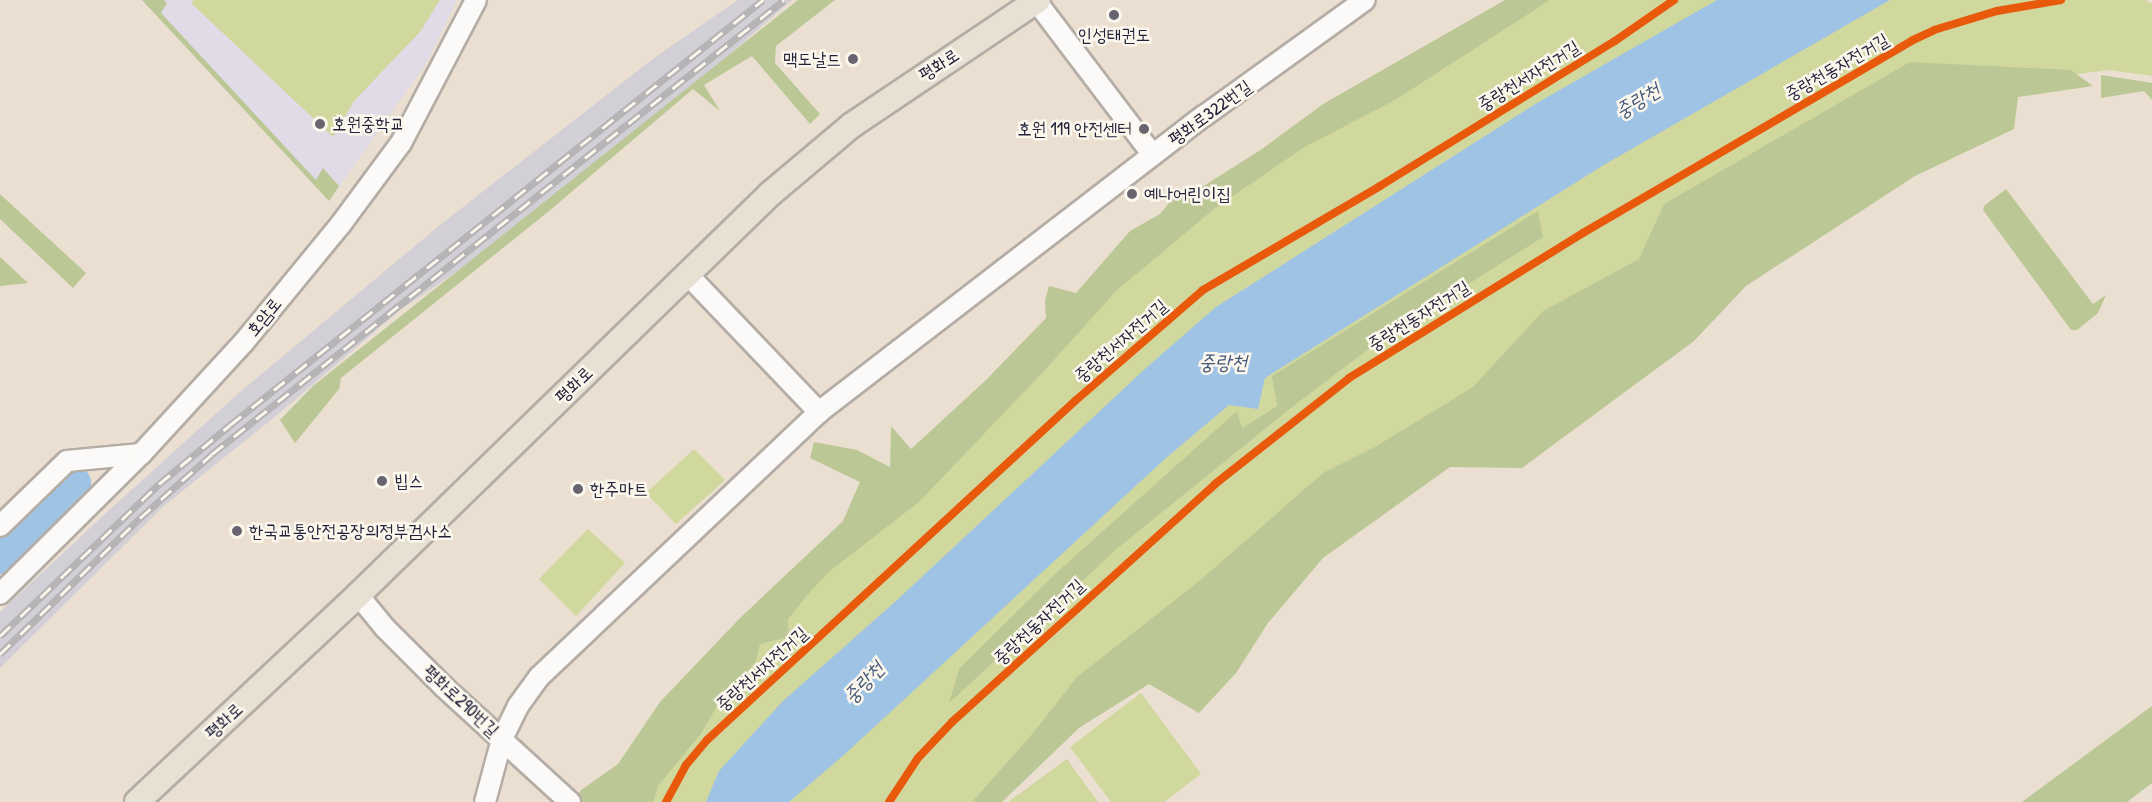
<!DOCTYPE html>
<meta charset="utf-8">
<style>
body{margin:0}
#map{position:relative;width:2152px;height:802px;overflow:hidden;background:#eadfd0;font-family:"Patrick Hand","Poor Story",sans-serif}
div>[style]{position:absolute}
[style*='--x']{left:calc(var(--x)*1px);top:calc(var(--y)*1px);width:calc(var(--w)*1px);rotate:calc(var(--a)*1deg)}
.built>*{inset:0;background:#e0dbe6}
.industrial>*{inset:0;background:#d2cfd7}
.green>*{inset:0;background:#d1d89e}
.forest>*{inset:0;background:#bcc796}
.water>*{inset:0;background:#9ec3e5}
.river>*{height:33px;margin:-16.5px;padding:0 16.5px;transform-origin:16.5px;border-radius:16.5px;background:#9ec3e5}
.roads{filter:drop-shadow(2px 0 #b4ada6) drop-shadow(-2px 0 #b4ada6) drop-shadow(0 2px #b4ada6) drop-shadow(0 -2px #b4ada6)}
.minor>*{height:20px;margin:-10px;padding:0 10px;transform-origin:10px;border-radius:10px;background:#fcfaf8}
.major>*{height:24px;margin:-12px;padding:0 12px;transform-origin:12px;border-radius:12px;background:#e7e1d4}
.rail>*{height:7px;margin-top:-3.5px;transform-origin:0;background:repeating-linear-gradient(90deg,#fbf7ec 0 14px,#b4b2b3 0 28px);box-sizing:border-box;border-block:2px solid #b4b2b3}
.cycleway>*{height:8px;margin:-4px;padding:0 4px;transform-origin:4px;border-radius:4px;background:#e8590c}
.dots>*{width:16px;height:16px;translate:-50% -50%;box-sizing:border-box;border:3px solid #fbf7ec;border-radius:50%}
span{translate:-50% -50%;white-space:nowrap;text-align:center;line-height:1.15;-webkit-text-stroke:5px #fbf7ec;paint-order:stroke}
.poi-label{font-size:18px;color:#22223b}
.right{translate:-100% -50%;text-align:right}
.left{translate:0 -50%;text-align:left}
.street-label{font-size:18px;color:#22223b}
.water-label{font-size:20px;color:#42567a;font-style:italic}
</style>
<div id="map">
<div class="built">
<i style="clip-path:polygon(142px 0,457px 0,427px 62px,329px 201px)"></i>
</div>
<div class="industrial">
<i style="clip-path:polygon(738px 0,792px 0,630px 141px,502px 241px,400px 310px,277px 415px,165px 505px,0 668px,0 612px,106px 513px,241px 391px,440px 225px,654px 58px)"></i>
</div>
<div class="green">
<i style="clip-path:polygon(194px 0,440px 0,420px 32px,354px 101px,333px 137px,191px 3px)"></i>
<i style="clip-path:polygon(1531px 0,2147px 0,2148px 3px,2152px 3px,2152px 76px,2109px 70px,1974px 87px,1524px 370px,1023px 773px,1003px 802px,598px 802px,1172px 222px)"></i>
<i style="clip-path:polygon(694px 449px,725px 480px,676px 524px,646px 493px)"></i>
<i style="clip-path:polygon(588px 529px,625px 563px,576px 616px,539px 579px)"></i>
<i style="clip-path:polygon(1141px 693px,1201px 774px,1164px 802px,1111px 802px,1070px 747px)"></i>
<i style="clip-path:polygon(1067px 759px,1098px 802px,1008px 802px)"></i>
</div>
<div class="forest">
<i style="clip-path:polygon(142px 0,164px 0,167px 3px,161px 13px,316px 180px,323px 168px,339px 186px,329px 201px)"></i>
<i style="clip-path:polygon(798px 0,835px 0,776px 46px,775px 63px,820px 114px,810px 124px,752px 56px,704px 85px,720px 111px,693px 89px,549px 211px,341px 378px,339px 389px,295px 443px,280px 420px,313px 386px)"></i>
<i style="clip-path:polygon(1505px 0,1550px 0,1395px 100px,1303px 148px,1214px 209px,1116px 291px,1045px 370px,919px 502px,831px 570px,810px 592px,788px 619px,789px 637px,760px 644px,756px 661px,746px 674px,727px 689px,700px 735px,658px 786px,653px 802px,573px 802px,581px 790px,618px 764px,660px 702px,740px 618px,843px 521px,860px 482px,810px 458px,814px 442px,857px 450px,890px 467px,891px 426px,911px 449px,986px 380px,1046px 318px,1045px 300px,1049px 286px,1076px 293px,1130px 231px,1160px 214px,1174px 197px,1191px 194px,1262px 149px,1323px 104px)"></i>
<i style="clip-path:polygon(1910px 62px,2071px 70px,2093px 86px,2018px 97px,2014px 129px,1915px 176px,1746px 286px,1694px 341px,1522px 468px,1450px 467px,1323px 558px,1268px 623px,1236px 673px,1199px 713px,1149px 684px,1079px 728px,1002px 802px,972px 802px,1033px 733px,1077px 677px,1203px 578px,1323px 473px,1375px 447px,1473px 387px,1543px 311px,1639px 259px,1664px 204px)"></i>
<i style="clip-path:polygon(2101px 75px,2152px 83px,2152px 100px,2144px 91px,2101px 98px)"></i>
<i style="clip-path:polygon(2006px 189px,2093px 304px,2106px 295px,2098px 313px,2077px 330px,2071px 330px,1983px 210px,1984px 206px)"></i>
<i style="clip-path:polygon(0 194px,86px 273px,73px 288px,0 219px)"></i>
<i style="clip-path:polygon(1538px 211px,1543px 237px,1386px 336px,1292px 407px,1119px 547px,949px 703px,959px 669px,1055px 574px,1237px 411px,1242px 428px,1277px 406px,1272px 376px)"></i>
<i style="clip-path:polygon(0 257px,28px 283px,0 286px)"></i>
<i style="clip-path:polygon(2152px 706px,2152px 783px,2127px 802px,2022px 802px)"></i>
</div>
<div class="water">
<i style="clip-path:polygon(1717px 0,1890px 0,1602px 166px,1265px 378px,1258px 409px,1229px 405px,1166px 458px,845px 754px,789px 802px,706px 802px,719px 771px,783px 701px,896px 601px,1146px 368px,1216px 307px,1537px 103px)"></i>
</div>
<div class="river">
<i style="--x:0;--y:557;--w:105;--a:-45"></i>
</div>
<div class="roads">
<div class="minor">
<i style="--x:1036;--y:1;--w:193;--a:52.8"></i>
<i style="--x:688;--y:275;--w:190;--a:46.3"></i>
<i style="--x:0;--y:526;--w:93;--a:-44.1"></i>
<i style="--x:67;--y:461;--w:74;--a:-5.4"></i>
<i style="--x:0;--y:594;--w:199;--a:-44.8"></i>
<i style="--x:141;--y:454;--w:152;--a:-47.4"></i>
<i style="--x:244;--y:342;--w:153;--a:-50.6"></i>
<i style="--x:341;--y:224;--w:101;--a:-53.5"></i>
<i style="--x:401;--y:143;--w:161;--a:-62.3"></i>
<i style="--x:358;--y:595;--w:43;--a:50.7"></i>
<i style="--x:385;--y:628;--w:83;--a:45"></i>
<i style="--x:444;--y:687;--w:171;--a:42.4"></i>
<i style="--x:485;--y:802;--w:65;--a:-74.9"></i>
<i style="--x:502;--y:739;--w:37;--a:-64"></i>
<i style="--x:518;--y:706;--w:36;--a:-54"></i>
<i style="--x:539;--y:677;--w:386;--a:-43.4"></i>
<i style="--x:819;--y:412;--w:486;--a:-37.6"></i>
<i style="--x:1204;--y:116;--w:198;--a:-35.8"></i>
</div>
<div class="major">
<i style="--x:137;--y:802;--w:303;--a:-43.1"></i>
<i style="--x:358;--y:595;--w:575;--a:-44.22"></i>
<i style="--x:770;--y:194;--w:107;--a:-40.1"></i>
<i style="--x:852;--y:125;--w:224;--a:-33.9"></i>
</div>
</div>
<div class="rail">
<i style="--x:0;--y:636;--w:220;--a:-43.7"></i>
<i style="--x:159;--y:484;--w:92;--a:-39.7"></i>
<i style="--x:230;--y:425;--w:682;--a:-38.57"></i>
<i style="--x:0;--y:654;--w:195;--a:-44.2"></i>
<i style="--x:140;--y:518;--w:96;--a:-41.6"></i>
<i style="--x:212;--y:454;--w:730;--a:-38.44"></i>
</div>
<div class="cycleway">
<i style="--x:666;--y:802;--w:42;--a:-61.6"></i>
<i style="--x:686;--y:765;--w:33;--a:-50"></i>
<i style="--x:707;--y:740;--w:500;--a:-42.65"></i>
<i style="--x:1075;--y:401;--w:169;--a:-40.9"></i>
<i style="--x:1203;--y:290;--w:205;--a:-30.4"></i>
<i style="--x:1380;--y:186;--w:276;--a:-31.7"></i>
<i style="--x:1615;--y:41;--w:72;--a:-34.8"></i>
<i style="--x:889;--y:802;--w:53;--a:-56.6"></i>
<i style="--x:918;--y:758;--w:50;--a:-46.6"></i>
<i style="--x:952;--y:722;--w:355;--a:-42.1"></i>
<i style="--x:1215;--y:484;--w:171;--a:-38.3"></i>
<i style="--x:1349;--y:378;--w:275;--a:-31.8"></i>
<i style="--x:1583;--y:233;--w:382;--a:-30.3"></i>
<i style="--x:1913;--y:40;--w:23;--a:-25"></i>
<i style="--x:1934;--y:30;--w:66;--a:-16.8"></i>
<i style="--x:1997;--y:11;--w:65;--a:-9.8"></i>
</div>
<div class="dots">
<i style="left:1114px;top:15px;background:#68646f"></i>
<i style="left:853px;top:59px;background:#68646f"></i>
<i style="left:320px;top:124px;background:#68646f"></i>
<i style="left:1144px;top:129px;background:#68646f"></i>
<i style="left:1132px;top:194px;background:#68646f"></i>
<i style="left:382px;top:481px;background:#68646f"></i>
<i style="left:578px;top:489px;background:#68646f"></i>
<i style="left:237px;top:531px;background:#68646f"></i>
</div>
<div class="poi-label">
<span style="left:1114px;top:35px">인성태권도</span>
<span class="right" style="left:841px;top:59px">맥도날드</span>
<span class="left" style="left:332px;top:124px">호원중학교</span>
<span class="right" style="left:1132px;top:129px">호원 119 안전센터</span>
<span class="left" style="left:1144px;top:194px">예나어린이집</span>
<span class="left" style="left:394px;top:481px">빕스</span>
<span class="left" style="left:590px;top:489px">한주마트</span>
<span class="left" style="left:249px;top:531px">한국교통안전공장의정부검사소</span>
</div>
<div class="street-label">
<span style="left:939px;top:65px;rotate:-33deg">평화로</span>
<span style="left:1837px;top:67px;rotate:-30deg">중랑천동자전거길</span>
<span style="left:1529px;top:76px;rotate:-32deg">중랑천서자전거길</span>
<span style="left:1210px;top:113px;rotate:-36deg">평화로322번길</span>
<span style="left:1419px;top:316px;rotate:-32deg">중랑천동자전거길</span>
<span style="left:264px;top:317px;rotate:-51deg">호암로</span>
<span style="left:1121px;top:341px;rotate:-41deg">중랑천서자전거길</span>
<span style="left:574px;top:385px;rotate:-44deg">평화로</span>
<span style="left:1039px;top:622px;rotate:-43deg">중랑천동자전거길</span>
<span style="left:762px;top:669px;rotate:-42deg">중랑천서자전거길</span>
<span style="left:461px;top:701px;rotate:43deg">평화로290번길</span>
<span style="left:224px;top:721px;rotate:-43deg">평화로</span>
</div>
<div class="water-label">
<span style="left:1637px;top:100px;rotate:-31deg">중랑천</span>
<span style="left:1223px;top:361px">중랑천</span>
<span style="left:863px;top:682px;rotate:-47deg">중랑천</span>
</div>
</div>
